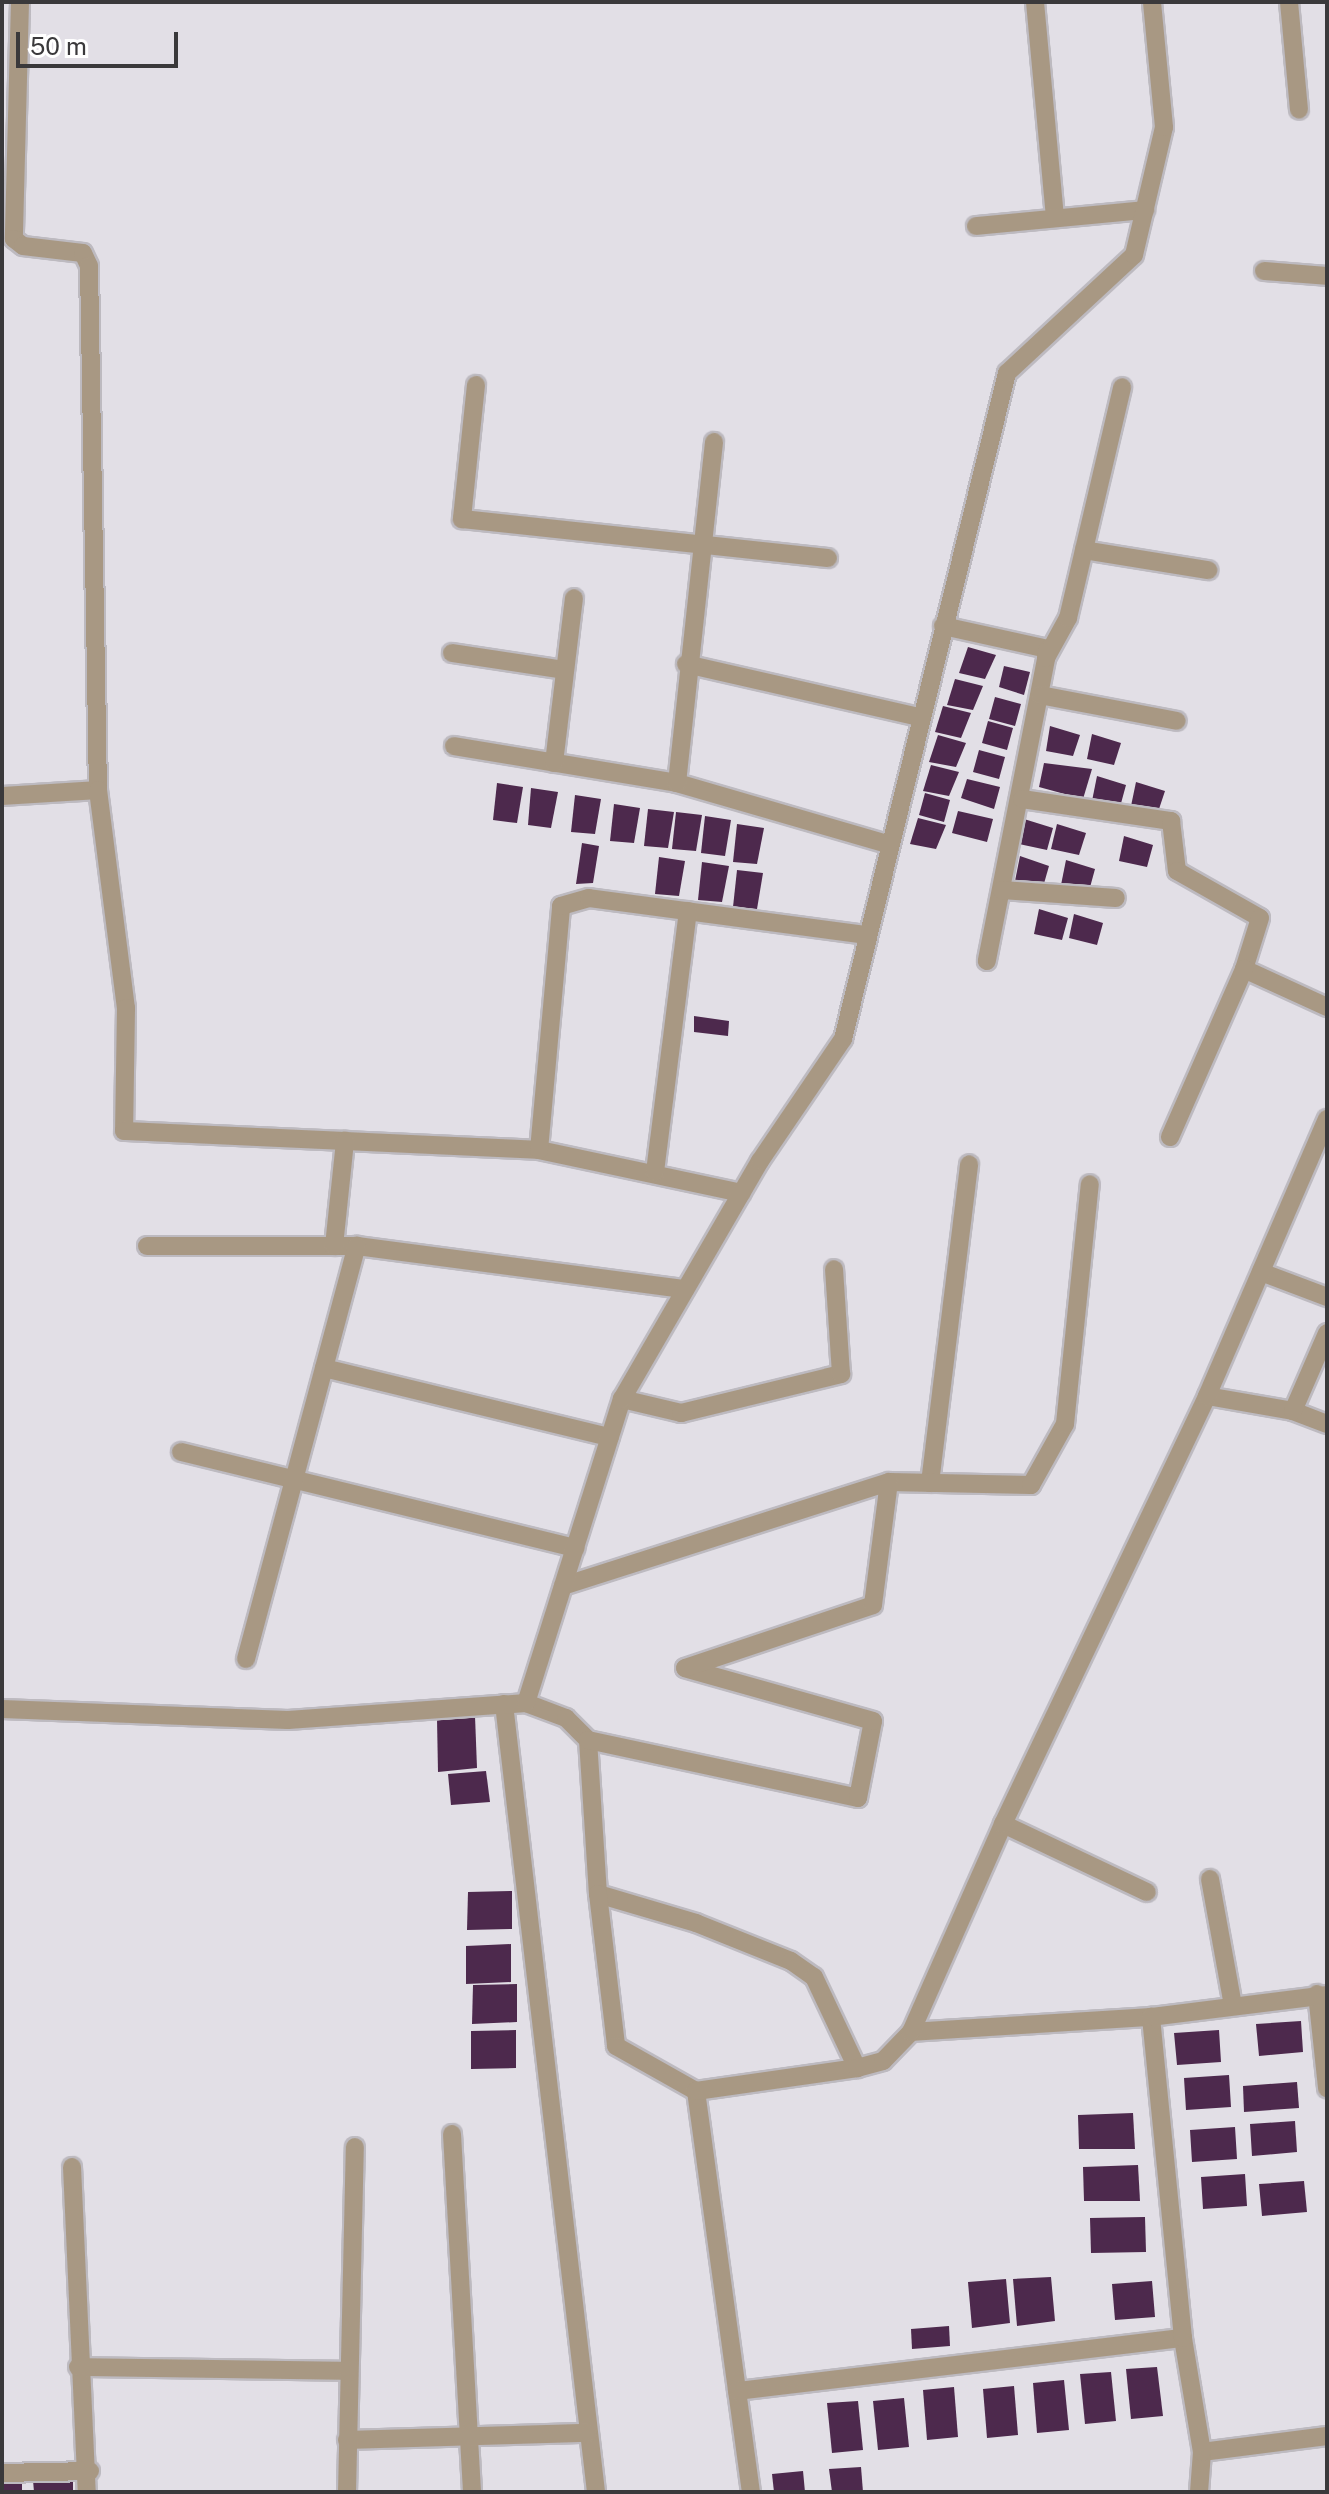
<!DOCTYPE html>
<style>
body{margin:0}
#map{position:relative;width:1329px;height:2494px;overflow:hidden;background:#e2dfe6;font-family:"Public Sans",sans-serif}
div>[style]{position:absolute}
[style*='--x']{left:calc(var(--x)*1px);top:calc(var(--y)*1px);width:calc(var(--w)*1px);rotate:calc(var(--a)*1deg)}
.building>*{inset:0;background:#4d294d}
.roads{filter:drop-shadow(2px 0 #bdbac0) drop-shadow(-2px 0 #bdbac0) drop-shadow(0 2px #bdbac0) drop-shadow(0 -2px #bdbac0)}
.street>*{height:18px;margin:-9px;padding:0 9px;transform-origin:9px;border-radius:9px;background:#a89883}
span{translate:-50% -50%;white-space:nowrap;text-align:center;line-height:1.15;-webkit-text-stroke:8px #fff;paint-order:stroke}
.frame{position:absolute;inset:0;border:4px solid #3a393b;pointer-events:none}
.scale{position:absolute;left:16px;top:32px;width:162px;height:36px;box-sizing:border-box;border:4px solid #3a393b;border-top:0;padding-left:10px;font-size:24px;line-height:28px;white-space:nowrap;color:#3a393b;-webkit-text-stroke:6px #fff;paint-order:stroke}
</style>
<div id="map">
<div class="building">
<i style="clip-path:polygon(968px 647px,996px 655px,985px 679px,959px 673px)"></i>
<i style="clip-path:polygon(1004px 666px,1030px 672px,1024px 695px,999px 687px)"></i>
<i style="clip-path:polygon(955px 679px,983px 686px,973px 710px,947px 705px)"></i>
<i style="clip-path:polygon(995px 697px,1021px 704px,1015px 726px,989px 719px)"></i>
<i style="clip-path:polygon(943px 706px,971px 713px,961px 738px,935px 732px)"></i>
<i style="clip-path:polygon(988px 721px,1013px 728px,1007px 750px,982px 743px)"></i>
<i style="clip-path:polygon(1050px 726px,1080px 735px,1073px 756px,1046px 751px)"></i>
<i style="clip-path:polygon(1092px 734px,1121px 743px,1114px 765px,1087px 759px)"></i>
<i style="clip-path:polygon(938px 735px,966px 743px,956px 767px,929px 762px)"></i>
<i style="clip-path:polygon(979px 750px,1005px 757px,999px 779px,973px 772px)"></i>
<i style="clip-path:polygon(1044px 763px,1092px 769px,1083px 799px,1039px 787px)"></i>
<i style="clip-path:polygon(931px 765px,959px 772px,949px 796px,923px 791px)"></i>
<i style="clip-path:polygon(1097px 776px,1126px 785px,1120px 807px,1092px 801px)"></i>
<i style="clip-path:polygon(967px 779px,1000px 787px,994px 809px,961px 798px)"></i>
<i style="clip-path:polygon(1136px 782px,1165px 791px,1158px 812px,1131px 806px)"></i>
<i style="clip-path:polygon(497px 783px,523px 787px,517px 823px,493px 820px)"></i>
<i style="clip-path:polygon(531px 788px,558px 792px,551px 828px,528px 825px)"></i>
<i style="clip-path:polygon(925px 793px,950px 800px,944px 822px,919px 815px)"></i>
<i style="clip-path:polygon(575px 795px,601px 799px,595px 834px,571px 832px)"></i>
<i style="clip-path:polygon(614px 804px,640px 808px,634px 843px,610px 841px)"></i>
<i style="clip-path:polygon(648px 809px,674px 812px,668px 848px,644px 846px)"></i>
<i style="clip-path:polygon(958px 811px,993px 819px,987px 842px,952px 833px)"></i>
<i style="clip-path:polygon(676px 812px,702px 815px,696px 851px,672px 849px)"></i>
<i style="clip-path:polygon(705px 816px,731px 820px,725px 856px,701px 853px)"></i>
<i style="clip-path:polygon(918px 818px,946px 825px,936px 849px,910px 844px)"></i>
<i style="clip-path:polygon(1024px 819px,1053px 828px,1047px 850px,1019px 844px)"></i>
<i style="clip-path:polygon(737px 824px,764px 828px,757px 864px,733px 862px)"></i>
<i style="clip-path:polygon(1057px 824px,1086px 833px,1079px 855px,1051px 849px)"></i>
<i style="clip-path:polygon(1124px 836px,1153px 845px,1147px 867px,1119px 861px)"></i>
<i style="clip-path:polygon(582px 843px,599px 846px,593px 883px,576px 884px)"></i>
<i style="clip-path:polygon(1020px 856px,1049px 866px,1043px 887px,1015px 881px)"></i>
<i style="clip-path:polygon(659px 857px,685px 861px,679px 896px,655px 894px)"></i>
<i style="clip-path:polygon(1066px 860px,1095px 869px,1089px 891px,1061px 885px)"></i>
<i style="clip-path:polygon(702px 862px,729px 866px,722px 902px,698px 900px)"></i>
<i style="clip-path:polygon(737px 870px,763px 873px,757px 909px,733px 907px)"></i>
<i style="clip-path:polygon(1039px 909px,1068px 918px,1062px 940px,1034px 934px)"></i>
<i style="clip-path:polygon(1074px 914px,1103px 923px,1097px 945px,1069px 938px)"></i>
<i style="clip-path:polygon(694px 1016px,729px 1021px,728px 1036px,694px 1032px)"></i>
<i style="clip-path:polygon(475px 1716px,477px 1768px,438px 1772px,437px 1719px)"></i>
<i style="clip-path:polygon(486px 1771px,490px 1802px,451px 1805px,448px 1774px)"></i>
<i style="clip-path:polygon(512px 1891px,512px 1929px,467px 1930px,468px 1892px)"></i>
<i style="clip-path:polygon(511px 1944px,511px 1982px,466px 1984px,466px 1946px)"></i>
<i style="clip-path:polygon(517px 1984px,517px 2022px,472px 2024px,473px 1985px)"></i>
<i style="clip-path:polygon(1301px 2021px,1303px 2052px,1259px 2056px,1256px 2024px)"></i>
<i style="clip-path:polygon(516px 2030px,516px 2068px,471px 2069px,471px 2031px)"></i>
<i style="clip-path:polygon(1219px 2030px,1221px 2062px,1177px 2065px,1174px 2033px)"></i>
<i style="clip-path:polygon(1229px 2075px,1231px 2107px,1186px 2110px,1184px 2078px)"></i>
<i style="clip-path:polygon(1297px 2082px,1299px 2108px,1244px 2112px,1243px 2086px)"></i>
<i style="clip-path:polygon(1133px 2113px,1135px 2149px,1079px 2149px,1078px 2115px)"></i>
<i style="clip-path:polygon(1295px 2121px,1297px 2152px,1252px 2156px,1250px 2124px)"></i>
<i style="clip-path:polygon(1235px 2127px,1237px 2159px,1192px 2162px,1190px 2130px)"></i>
<i style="clip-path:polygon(1138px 2165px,1140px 2201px,1084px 2201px,1083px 2167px)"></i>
<i style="clip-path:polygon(1245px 2174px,1247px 2206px,1203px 2209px,1201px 2177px)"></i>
<i style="clip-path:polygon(1304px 2181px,1307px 2212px,1262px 2216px,1259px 2184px)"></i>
<i style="clip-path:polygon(1145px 2217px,1146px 2252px,1091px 2253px,1090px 2218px)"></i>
<i style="clip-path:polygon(1051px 2277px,1055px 2321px,1017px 2326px,1013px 2279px)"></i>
<i style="clip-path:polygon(1006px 2279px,1010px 2323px,972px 2328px,968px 2282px)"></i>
<i style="clip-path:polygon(1152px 2281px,1155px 2317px,1115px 2320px,1112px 2284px)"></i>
<i style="clip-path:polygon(949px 2326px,950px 2346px,912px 2349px,911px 2329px)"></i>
<i style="clip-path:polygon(1157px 2367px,1163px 2416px,1131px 2419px,1126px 2369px)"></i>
<i style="clip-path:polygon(1111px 2372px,1116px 2421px,1085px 2424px,1080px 2374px)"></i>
<i style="clip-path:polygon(1064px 2380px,1069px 2430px,1037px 2433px,1033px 2383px)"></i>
<i style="clip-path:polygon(1014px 2386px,1018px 2435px,987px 2438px,983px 2389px)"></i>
<i style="clip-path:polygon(954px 2387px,958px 2437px,927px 2440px,923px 2390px)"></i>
<i style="clip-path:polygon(904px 2398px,909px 2447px,878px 2450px,873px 2401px)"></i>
<i style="clip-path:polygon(858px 2401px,863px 2450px,832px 2453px,827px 2403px)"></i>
<i style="clip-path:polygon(861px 2467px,863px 2492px,832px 2492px,829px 2469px)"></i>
<i style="clip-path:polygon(803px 2471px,805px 2492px,774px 2492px,772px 2474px)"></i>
<i style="clip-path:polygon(22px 2479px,22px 2492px,2px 2492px,2px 2480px)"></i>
<i style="clip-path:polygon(33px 2480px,73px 2480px,73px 2492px,34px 2492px)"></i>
</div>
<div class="roads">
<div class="street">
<i style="--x:20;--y:2;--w:237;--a:91.5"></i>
<i style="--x:14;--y:239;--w:11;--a:38"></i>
<i style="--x:23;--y:246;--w:60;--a:6.7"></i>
<i style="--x:83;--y:253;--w:14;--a:65"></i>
<i style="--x:89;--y:266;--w:524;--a:89.02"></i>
<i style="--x:1035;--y:2;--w:217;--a:84.7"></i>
<i style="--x:1289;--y:2;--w:108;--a:84.7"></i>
<i style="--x:976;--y:226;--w:170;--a:-5.4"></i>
<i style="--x:1264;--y:271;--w:63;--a:4.5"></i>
<i style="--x:476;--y:385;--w:135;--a:96"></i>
<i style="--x:462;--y:519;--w:368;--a:6.1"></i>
<i style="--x:1084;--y:550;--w:126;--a:9.2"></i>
<i style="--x:943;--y:626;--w:107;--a:12.4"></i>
<i style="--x:1048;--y:649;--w:318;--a:101.1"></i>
<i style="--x:452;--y:653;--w:114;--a:8.6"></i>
<i style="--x:1046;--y:658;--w:46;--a:-61.2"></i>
<i style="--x:1068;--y:618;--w:237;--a:-76.8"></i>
<i style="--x:686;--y:664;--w:240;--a:12.8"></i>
<i style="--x:1040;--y:695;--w:139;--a:10.7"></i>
<i style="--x:454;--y:746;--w:226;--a:9.4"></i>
<i style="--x:677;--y:783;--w:222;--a:16.2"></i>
<i style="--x:554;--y:763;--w:166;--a:-83.1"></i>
<i style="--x:677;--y:783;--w:343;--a:-83.8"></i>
<i style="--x:2;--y:796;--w:96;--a:-3.6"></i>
<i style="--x:98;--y:790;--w:220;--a:82.7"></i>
<i style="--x:126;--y:1008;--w:123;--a:90.9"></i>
<i style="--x:124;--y:1131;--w:415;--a:2.6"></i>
<i style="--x:539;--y:1150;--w:207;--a:12"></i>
<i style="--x:1022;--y:799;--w:151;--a:8.4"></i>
<i style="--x:1171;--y:821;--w:50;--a:83.2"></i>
<i style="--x:1177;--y:871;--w:95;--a:29.5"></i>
<i style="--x:1260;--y:918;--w:53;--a:107.4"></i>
<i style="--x:1244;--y:969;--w:91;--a:24.6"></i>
<i style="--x:1002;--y:890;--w:114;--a:4"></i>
<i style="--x:1170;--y:1137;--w:184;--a:-66.2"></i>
<i style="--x:539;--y:1150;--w:245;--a:-84.8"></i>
<i style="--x:561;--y:906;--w:29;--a:-16"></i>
<i style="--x:589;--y:898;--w:281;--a:7.6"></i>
<i style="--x:655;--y:1172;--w:263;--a:-82.8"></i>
<i style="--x:147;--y:1246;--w:210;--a:0"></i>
<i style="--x:357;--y:1246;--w:331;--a:7.5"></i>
<i style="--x:334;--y:1246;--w:106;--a:-84"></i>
<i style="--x:1261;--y:1272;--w:71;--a:20.7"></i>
<i style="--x:324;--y:1368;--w:294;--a:13.6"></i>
<i style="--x:1207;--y:1396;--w:87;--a:9.9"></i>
<i style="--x:1293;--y:1411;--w:36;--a:21"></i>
<i style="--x:622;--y:1399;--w:61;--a:13.3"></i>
<i style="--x:681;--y:1413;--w:165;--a:-13.7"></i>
<i style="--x:841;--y:1374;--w:105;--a:-93.8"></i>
<i style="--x:1293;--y:1411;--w:85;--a:-66.4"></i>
<i style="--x:181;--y:1452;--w:406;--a:13.7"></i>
<i style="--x:930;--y:1483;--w:321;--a:-83"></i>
<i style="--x:563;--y:1586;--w:342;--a:-17.7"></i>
<i style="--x:889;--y:1482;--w:142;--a:1.2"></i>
<i style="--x:1031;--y:1485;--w:70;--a:-60.9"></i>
<i style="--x:1065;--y:1424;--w:241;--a:-84.1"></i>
<i style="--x:246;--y:1659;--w:428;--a:-75"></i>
<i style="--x:526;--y:1703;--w:43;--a:20.6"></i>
<i style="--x:566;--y:1718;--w:31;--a:45"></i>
<i style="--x:588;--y:1740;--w:154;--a:86.3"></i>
<i style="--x:598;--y:1894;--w:102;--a:16.5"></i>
<i style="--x:696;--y:1923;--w:102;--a:21.8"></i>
<i style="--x:791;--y:1961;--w:28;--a:35"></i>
<i style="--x:814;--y:1977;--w:101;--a:64.7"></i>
<i style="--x:504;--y:1704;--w:793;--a:83.34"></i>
<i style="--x:2;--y:1709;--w:286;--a:2.2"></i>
<i style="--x:288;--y:1720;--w:239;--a:-4.1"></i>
<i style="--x:526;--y:1703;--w:319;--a:-72.5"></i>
<i style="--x:622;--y:1399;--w:275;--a:-59.9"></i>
<i style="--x:760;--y:1161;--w:148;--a:-55.8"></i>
<i style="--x:843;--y:1039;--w:686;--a:-76.17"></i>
<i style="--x:1007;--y:373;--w:173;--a:-42.9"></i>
<i style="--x:1134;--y:255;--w:131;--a:-76.8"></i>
<i style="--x:1164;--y:127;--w:126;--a:-95.5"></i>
<i style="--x:588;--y:1740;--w:276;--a:12.1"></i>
<i style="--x:858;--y:1798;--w:78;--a:-79"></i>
<i style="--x:873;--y:1721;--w:195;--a:-164.3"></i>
<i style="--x:685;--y:1668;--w:198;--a:-18.5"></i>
<i style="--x:873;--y:1605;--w:124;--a:-82.6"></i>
<i style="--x:1003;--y:1824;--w:159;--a:25.3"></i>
<i style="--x:1210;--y:1879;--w:128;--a:79.7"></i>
<i style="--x:598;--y:1894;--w:153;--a:83.2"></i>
<i style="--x:616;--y:2046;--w:92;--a:29.4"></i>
<i style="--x:696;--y:2091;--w:405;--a:82.2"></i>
<i style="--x:1317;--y:1994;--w:95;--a:83.9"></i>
<i style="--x:911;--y:2032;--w:240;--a:-3.6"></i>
<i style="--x:696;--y:2091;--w:163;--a:-8.1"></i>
<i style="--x:857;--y:2068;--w:27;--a:-15"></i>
<i style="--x:883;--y:2061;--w:40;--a:-46"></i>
<i style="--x:911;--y:2032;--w:227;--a:-66.1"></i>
<i style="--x:1003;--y:1824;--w:474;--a:-64.5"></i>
<i style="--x:1207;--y:1396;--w:302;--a:-66.6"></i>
<i style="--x:452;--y:2134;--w:359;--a:86.8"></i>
<i style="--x:72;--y:2167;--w:325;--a:87.4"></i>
<i style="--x:78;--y:2367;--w:271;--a:0.8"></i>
<i style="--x:737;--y:2391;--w:449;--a:-6.8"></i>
<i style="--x:347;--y:2440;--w:241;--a:-1.7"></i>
<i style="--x:1202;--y:2452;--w:126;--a:-7.3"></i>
<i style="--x:2;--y:2473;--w:88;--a:-1.3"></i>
<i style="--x:347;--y:2492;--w:345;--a:-88.7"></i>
<i style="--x:1199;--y:2492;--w:40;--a:-85.7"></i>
<i style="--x:1202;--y:2452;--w:116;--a:-99.5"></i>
<i style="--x:1183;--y:2338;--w:323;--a:-95.7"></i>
<i style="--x:1151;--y:2017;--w:177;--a:-7.1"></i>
</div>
</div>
<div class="frame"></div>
<div class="scale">50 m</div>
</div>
